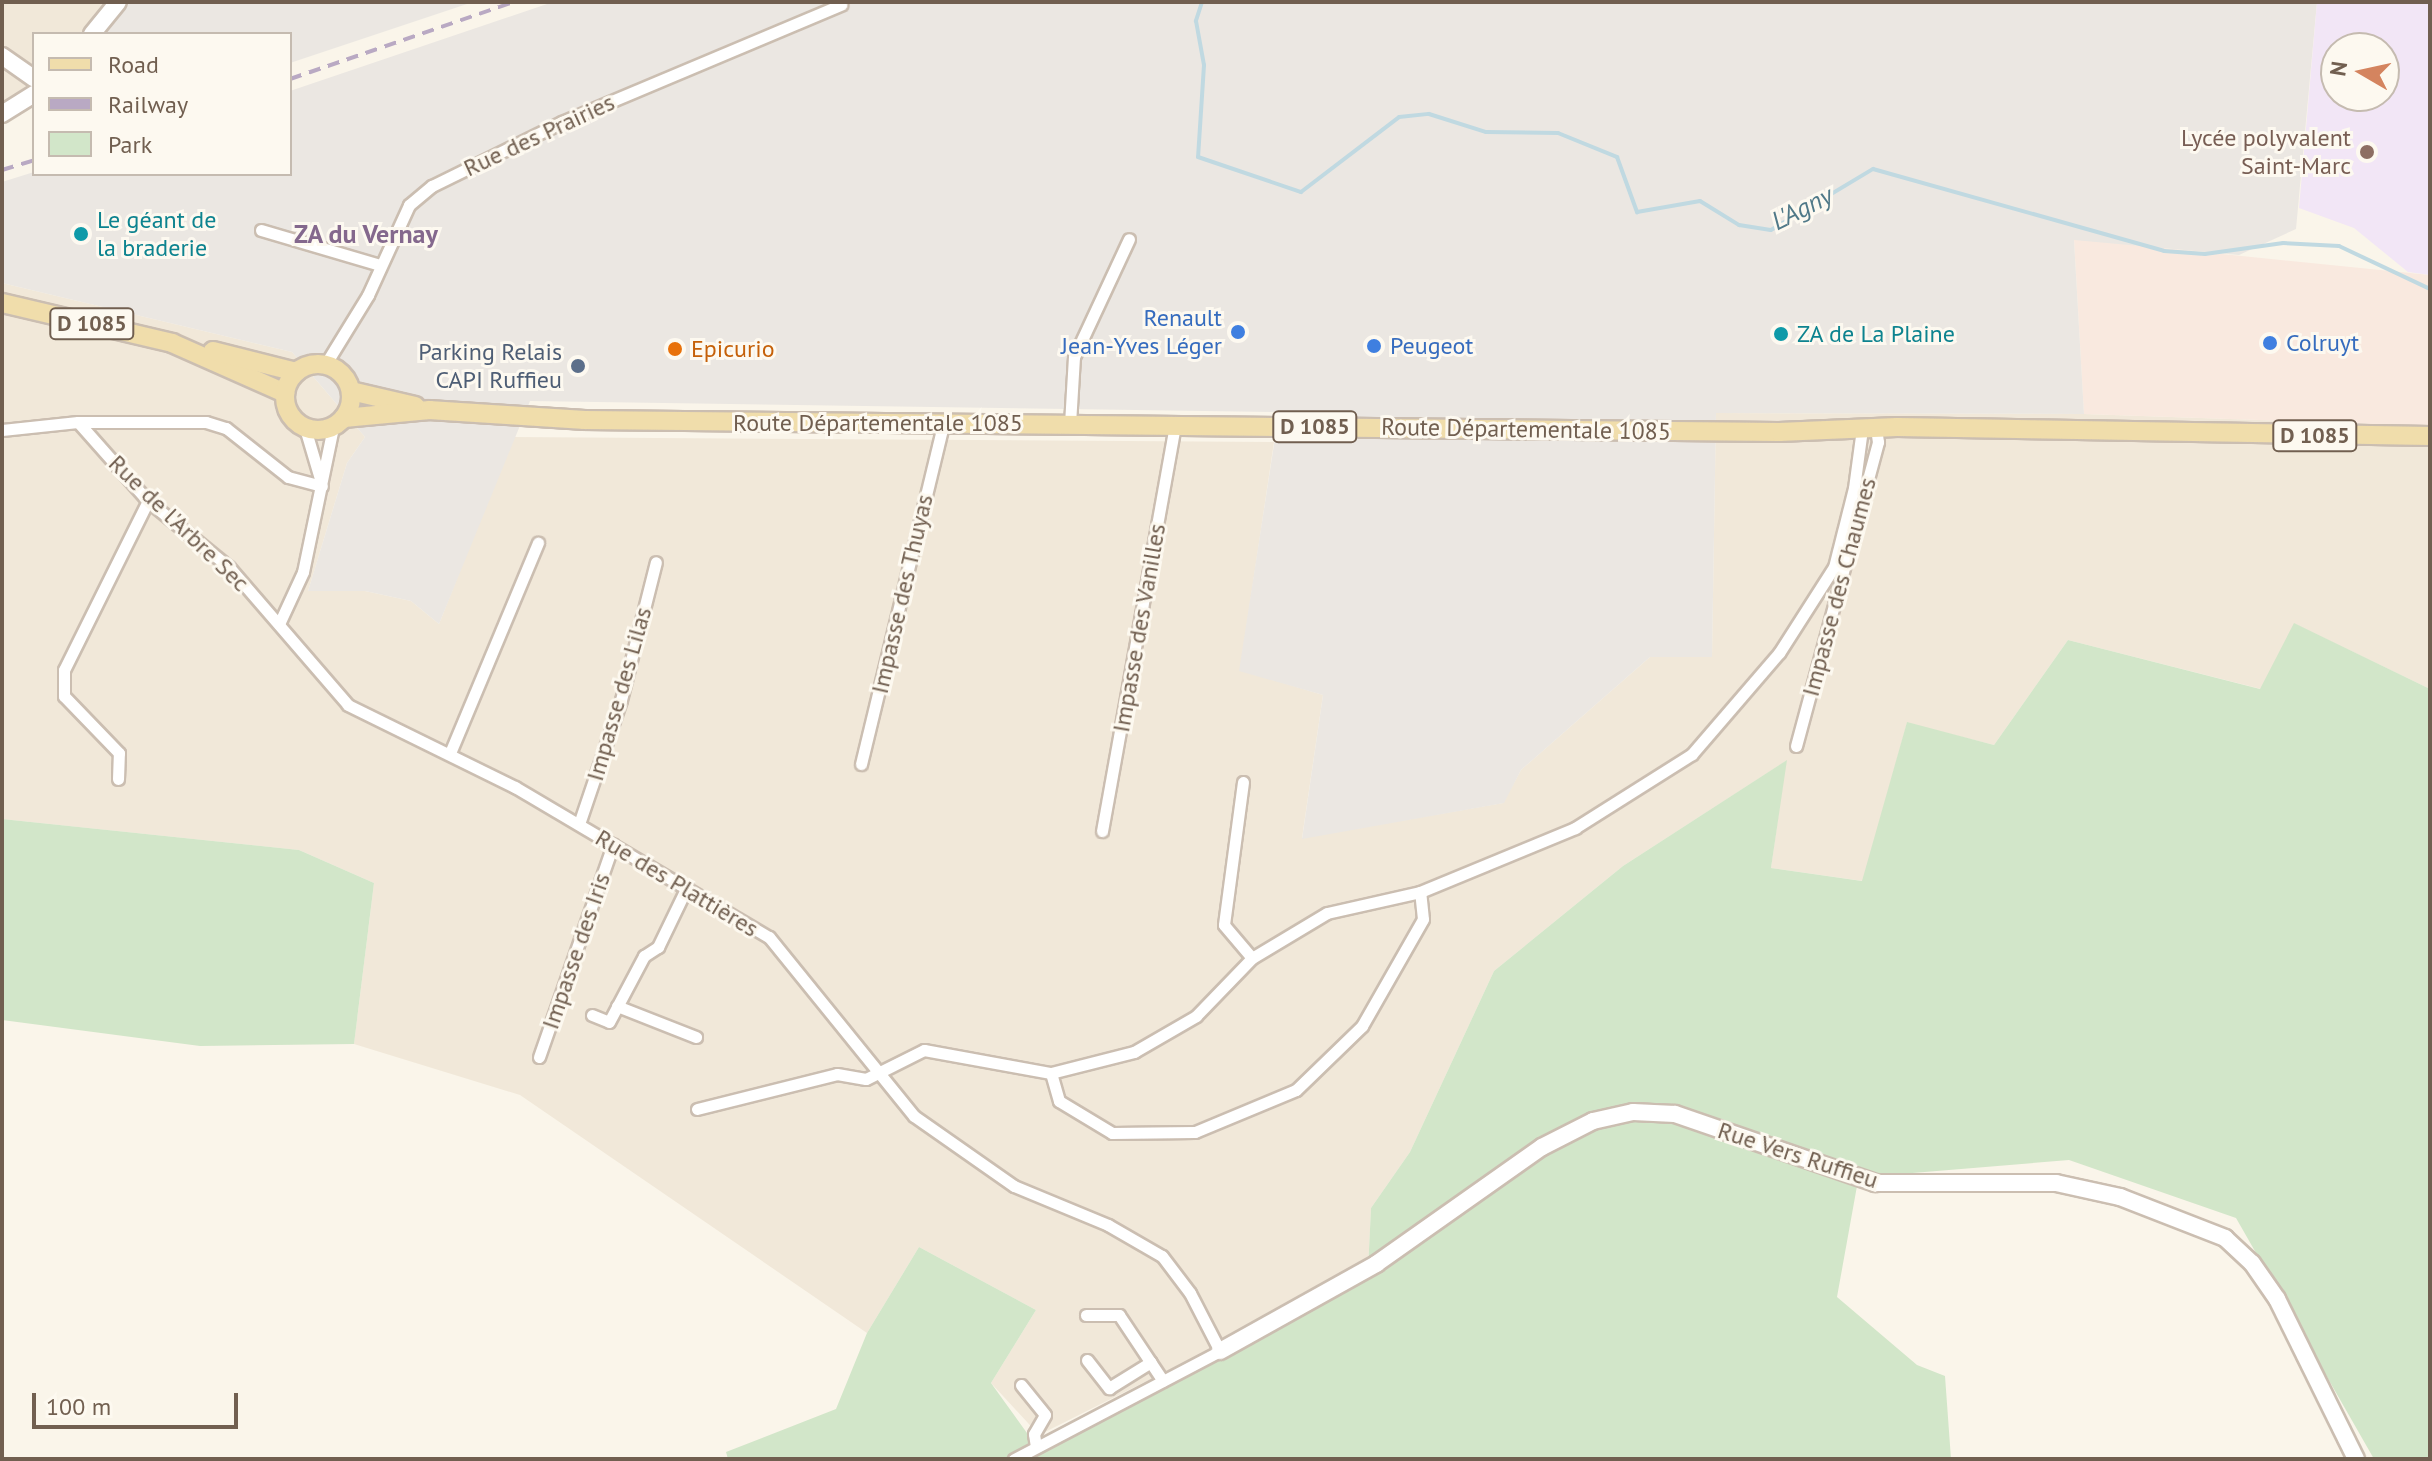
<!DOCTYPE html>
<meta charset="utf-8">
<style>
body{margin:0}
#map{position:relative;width:2432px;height:1461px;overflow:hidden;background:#faf5ea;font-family:"PT Sans",sans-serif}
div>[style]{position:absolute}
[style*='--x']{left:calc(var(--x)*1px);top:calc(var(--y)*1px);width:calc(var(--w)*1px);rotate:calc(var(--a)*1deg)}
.residential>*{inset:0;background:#f1e8d9}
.commercial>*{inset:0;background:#f9e9df}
.industrial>*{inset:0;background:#ebe7e2}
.education>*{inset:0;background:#f2e6f6}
.green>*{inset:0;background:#d2e6c9}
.stream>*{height:4px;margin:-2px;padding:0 2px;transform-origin:2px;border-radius:2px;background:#c0d9e1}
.roads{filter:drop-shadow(2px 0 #cbbeb1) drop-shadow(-2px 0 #cbbeb1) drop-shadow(0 2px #cbbeb1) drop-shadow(0 -2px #cbbeb1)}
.street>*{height:11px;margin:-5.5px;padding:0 5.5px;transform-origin:5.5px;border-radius:5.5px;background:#fff}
.secondary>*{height:16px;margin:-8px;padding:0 8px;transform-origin:8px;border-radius:8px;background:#fff}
.primary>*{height:18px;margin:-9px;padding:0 9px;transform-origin:9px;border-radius:9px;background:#f0ddab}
.primary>.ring{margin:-9px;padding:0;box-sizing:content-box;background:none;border:18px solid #f0ddab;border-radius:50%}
.rail>*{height:4px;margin-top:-2px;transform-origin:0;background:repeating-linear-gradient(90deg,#b9a9c3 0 12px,transparent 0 20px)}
.dots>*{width:22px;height:22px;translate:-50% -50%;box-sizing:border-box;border:4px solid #fdf9f0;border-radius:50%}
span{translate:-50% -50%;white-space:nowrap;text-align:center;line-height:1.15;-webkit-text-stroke:6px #fdf9f0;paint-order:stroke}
.shield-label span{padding:2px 6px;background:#fdf9f0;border:2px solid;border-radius:6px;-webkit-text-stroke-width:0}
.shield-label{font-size:22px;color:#715f50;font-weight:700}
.street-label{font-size:24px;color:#715f50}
.education-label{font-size:24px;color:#785e54}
.right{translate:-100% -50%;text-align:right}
.culture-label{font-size:24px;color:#0d838f}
.left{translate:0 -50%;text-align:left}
.shop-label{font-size:24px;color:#366cbe}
.food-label{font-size:24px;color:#c56008}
.service-label{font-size:24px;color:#4e5e75}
.water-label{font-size:26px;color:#507988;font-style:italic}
.neighbourhood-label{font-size:26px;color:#84688d;font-weight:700}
.frame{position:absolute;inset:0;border:4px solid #715f50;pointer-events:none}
.legend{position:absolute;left:32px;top:32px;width:260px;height:144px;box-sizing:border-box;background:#fdf9f0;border:2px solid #c5bbb0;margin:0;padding:10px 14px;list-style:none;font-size:24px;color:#715f50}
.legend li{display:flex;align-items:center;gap:16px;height:40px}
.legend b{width:40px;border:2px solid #c5bbb0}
.north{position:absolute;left:2320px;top:32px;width:80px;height:80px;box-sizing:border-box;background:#fdf9f0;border:2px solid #c5bbb0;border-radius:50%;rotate:279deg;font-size:22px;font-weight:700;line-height:32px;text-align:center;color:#715f50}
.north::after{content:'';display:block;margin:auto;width:28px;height:36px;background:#d4845f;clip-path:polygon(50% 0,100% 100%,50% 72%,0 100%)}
.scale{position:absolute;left:32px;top:1393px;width:206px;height:36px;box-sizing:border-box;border:4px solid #715f50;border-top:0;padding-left:10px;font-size:24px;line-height:28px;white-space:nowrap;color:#715f50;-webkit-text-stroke:6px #fdf9f0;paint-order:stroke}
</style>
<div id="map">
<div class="residential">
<i style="clip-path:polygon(2px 2px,130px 2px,105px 34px,34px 34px,34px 100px,2px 101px)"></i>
<i style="clip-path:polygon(2px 283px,292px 352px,365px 437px,347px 463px,308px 591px,365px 591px,411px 601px,439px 624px,513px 437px,1274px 442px,1240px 670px,1323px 695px,1302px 838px,1503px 803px,1521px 770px,1650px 657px,1712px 657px,1716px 413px,2084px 414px,2430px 426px,2430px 689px,2295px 624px,2261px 689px,2068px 640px,1994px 745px,1907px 723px,1863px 881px,1771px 868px,1786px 761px,1623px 866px,1494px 971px,1410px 1152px,1371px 1208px,1368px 1270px,1039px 1435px,991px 1383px,1036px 1310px,919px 1247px,867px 1333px,520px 1095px,354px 1044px,374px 883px,299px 850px,2px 819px)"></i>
</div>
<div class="commercial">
<i style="clip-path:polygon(2074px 239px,2430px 275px,2430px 426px,2084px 414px)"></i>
</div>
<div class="industrial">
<i style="clip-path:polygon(130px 2px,473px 2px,290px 63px,290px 34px,105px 34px)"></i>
<i style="clip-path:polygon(553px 2px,2317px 2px,2296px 229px,2239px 255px,2074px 240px,2084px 414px,1716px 413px,1712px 657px,1650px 657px,1521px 770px,1504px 803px,1302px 839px,1323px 695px,1239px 671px,1279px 412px,530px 401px,439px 624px,411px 601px,365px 591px,308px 591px,347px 463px,365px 437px,292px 352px,2px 283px,2px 182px,34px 172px,290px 174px,290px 91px)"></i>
</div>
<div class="education">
<i style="clip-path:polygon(evenodd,2317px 2px,2430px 2px,2430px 275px,2408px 272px,2354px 228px,2299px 208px,2317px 2px,2336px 48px,2384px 48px,2384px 96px,2336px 96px,2336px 48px)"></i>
</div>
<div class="green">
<i style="clip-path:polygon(2294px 623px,2430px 689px,2430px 1459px,2374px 1459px,2236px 1218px,2069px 1160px,1876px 1176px,1748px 1146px,1857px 1186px,1837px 1297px,1917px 1365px,1945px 1376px,1951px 1459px,728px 1459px,726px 1452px,836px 1409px,867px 1333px,919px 1247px,1036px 1310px,991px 1383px,1032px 1440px,1031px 1449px,1368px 1270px,1371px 1208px,1410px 1152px,1494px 971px,1623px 866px,1787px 760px,1771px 868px,1862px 881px,1907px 722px,1994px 745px,2068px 640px,2260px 689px)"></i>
<i style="clip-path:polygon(2px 819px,299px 850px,374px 883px,354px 1044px,200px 1046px,2px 1020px)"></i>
</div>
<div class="stream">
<i style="--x:1202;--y:2;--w:20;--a:108"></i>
<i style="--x:1196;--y:21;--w:45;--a:79.7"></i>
<i style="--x:1204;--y:65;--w:92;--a:93.7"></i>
<i style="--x:1198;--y:157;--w:109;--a:18.8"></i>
<i style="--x:1301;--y:192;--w:123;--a:-37.4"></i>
<i style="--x:1399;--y:117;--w:30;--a:-6"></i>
<i style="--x:1429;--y:114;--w:60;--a:17.5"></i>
<i style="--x:1486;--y:132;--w:72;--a:0.8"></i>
<i style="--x:1558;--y:133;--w:64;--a:22.1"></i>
<i style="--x:1617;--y:157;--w:59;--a:70"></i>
<i style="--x:1637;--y:212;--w:64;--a:-9.9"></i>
<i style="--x:1700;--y:201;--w:46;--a:31.6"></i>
<i style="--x:1739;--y:225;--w:32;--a:9"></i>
<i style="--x:1771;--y:230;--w:119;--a:-30.9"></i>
<i style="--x:1873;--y:169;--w:302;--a:15.7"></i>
<i style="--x:2164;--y:251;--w:41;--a:4.2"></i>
<i style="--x:2205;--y:254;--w:79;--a:-8"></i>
<i style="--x:2283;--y:243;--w:56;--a:3.1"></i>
<i style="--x:2339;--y:246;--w:101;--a:25.3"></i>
</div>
<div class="roads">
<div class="street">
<i style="--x:261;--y:230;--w:124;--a:16.4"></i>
<i style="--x:325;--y:365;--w:82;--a:-58.4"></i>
<i style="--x:368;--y:295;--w:99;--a:-65.5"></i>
<i style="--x:409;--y:205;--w:30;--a:-40"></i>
<i style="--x:432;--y:186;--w:145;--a:-26.2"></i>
<i style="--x:562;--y:122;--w:303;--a:-22.8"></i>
<i style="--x:78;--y:422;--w:106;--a:48.5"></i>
<i style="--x:148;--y:501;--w:104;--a:39.2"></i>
<i style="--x:229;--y:567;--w:182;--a:49.2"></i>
<i style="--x:348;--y:705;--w:186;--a:26.2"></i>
<i style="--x:515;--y:787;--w:295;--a:30.6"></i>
<i style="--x:769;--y:937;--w:230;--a:51"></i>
<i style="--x:914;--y:1116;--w:122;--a:35"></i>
<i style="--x:1014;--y:1186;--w:102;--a:22.5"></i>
<i style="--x:1108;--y:1225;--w:62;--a:29.9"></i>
<i style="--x:1162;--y:1256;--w:46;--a:52.9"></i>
<i style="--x:1190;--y:1293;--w:65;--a:62.7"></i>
<i style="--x:1220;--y:1351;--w:233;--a:152.3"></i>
<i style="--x:1070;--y:424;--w:67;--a:-86.6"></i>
<i style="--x:1074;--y:357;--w:130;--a:-65"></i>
<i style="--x:305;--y:428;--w:56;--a:73.5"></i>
<i style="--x:2;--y:430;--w:76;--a:-6"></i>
<i style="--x:78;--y:422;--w:128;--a:0"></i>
<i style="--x:206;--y:422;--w:21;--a:17"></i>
<i style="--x:226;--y:428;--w:79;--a:38.3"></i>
<i style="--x:288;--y:477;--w:35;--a:15"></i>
<i style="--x:279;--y:624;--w:57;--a:-65.2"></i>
<i style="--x:303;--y:572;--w:148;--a:-78.3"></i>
<i style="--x:1796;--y:746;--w:315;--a:-74.9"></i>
<i style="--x:1878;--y:442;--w:14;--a:-98"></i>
<i style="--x:450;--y:753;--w:228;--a:-67.3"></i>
<i style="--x:861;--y:764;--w:350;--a:-76.4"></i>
<i style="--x:118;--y:779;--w:26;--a:-88"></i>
<i style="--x:119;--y:753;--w:79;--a:-134"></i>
<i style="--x:64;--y:696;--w:26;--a:-90"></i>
<i style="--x:64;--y:670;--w:189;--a:-63.6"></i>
<i style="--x:1243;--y:782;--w:144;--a:97.6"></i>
<i style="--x:1224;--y:925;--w:43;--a:49.7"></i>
<i style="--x:579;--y:824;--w:131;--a:-71.3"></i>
<i style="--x:621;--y:700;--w:142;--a:-75.8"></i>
<i style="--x:1102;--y:831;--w:412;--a:-79.8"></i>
<i style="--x:617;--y:1006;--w:85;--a:21.4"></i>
<i style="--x:592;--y:1015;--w:18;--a:22"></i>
<i style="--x:609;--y:1022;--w:75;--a:-62.1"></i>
<i style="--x:644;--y:956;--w:17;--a:-33"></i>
<i style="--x:658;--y:947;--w:67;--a:-64.2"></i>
<i style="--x:539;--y:1057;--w:225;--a:-70.8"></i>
<i style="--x:1051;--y:1073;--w:29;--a:74"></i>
<i style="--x:1059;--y:1101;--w:62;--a:31.1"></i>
<i style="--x:1112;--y:1133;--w:83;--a:-0.7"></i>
<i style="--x:1195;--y:1132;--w:109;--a:-22.6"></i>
<i style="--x:1296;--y:1090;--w:92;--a:-44.1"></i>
<i style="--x:1362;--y:1026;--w:123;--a:-60.3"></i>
<i style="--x:1423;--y:919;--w:27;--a:-96"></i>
<i style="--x:697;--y:1109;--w:144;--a:-14"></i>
<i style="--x:837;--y:1074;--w:29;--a:10"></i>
<i style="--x:866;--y:1079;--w:65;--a:-26.6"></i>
<i style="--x:924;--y:1050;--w:129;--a:10.3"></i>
<i style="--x:1051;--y:1073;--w:86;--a:-14.2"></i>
<i style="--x:1134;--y:1052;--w:72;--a:-30.1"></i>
<i style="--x:1196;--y:1016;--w:81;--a:-46"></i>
<i style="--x:1252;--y:958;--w:87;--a:-31"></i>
<i style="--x:1327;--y:913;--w:95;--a:-12.7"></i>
<i style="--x:1420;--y:892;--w:168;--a:-22.4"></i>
<i style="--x:1575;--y:828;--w:138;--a:-32.3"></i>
<i style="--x:1692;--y:754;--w:133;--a:-49.3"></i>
<i style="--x:1779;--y:653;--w:102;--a:-57.4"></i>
<i style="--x:1834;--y:567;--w:81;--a:-75.8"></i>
<i style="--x:1854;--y:488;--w:60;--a:-82.3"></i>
<i style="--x:1086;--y:1315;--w:33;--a:0"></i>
<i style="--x:1119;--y:1315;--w:79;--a:56.3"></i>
<i style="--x:1087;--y:1360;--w:36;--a:52"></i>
<i style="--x:1109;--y:1388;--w:49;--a:-31.8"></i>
<i style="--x:1021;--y:1385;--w:38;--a:51"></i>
<i style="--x:1045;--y:1415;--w:22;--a:120"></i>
<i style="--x:1034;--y:1434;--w:12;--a:81"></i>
</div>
<div class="secondary">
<i style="--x:92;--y:34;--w:41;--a:-50.9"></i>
<i style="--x:2;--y:56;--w:39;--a:35"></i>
<i style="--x:2;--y:114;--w:38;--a:-32"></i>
<i style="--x:1220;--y:1351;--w:179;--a:-29.1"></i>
<i style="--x:1376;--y:1264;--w:203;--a:-35.2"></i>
<i style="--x:1542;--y:1147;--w:57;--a:-27"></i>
<i style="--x:1593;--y:1121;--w:41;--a:-12.7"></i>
<i style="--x:1633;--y:1112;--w:42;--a:2.7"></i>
<i style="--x:1675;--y:1114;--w:212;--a:19"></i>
<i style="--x:1875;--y:1183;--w:181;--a:0"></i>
<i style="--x:2056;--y:1183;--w:66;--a:12.3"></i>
<i style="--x:2120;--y:1197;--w:113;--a:21.3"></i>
<i style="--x:2225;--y:1238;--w:37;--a:43"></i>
<i style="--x:2252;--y:1263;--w:44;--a:55.2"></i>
<i style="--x:2277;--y:1299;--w:178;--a:63.7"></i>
</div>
<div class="primary">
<i style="--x:2;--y:303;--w:175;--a:13.2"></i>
<i style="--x:172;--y:343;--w:124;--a:23.9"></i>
<i style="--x:213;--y:351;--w:86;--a:14.2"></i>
<i class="ring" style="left:285px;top:364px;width:48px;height:48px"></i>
<i style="--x:351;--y:391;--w:66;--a:13.2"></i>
<i style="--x:344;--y:418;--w:86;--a:-5.3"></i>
<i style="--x:430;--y:410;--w:154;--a:3.7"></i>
<i style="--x:584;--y:420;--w:1195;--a:0.58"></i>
<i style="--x:1779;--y:432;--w:118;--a:-2.4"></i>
<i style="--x:1897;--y:427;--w:533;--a:0.97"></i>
</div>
</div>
<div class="rail">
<i style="--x:290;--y:79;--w:237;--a:-19"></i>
<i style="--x:2;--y:170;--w:34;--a:-17"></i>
</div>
<div class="dots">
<i style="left:2367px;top:152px;background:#8d6e63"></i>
<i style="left:81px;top:234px;background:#0f9aa8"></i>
<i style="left:1238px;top:332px;background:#3f7fe0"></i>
<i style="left:1781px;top:334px;background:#0f9aa8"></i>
<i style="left:2270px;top:343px;background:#3f7fe0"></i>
<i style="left:1374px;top:346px;background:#3f7fe0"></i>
<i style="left:675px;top:349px;background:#e8710a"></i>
<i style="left:578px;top:366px;background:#5c6f8a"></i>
</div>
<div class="shield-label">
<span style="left:92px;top:324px">D 1085</span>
<span style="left:1315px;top:427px">D 1085</span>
<span style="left:2315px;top:436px">D 1085</span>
</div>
<div class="street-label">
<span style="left:539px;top:135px;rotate:-25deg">Rue des Prairies</span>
<span style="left:878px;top:423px">Route Départementale 1085</span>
<span style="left:1526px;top:429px;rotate:1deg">Route Départementale 1085</span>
<span style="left:179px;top:523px;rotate:44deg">Rue de l'Arbre Sec</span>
<span style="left:1839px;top:587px;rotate:-75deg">Impasse des Chaumes</span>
<span style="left:902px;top:594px;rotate:-77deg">Impasse des Thuyas</span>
<span style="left:1139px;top:628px;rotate:-80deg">Impasse des Vanilles</span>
<span style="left:619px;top:694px;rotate:-74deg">Impasse des Lilas</span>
<span style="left:677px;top:883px;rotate:31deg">Rue des Plattières</span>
<span style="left:576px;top:951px;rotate:-71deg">Impasse des Iris</span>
<span style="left:1798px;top:1155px;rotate:18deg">Rue Vers Ruffieu</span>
</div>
<div class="education-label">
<span class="right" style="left:2351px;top:152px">Lycée polyvalent<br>Saint-Marc</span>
</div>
<div class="culture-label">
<span class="left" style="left:97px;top:234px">Le géant de<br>la braderie</span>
<span class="left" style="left:1797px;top:334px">ZA de La Plaine</span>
</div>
<div class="shop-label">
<span class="right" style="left:1222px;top:332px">Renault<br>Jean-Yves Léger</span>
<span class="left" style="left:2286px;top:343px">Colruyt</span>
<span class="left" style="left:1390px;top:346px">Peugeot</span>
</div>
<div class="food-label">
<span class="left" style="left:691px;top:349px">Epicurio</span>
</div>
<div class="service-label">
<span class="right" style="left:562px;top:366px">Parking Relais<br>CAPI Ruffieu</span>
</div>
<div class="water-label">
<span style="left:1802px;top:208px;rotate:-27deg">L'Agny</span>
</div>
<div class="neighbourhood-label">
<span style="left:366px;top:234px">ZA du Vernay</span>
</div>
<div class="frame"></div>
<ul class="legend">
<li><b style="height:10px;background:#f0ddab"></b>Road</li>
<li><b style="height:10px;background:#b9a9c3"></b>Railway</li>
<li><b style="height:22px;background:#d2e6c9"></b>Park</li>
</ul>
<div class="north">N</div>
<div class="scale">100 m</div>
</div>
